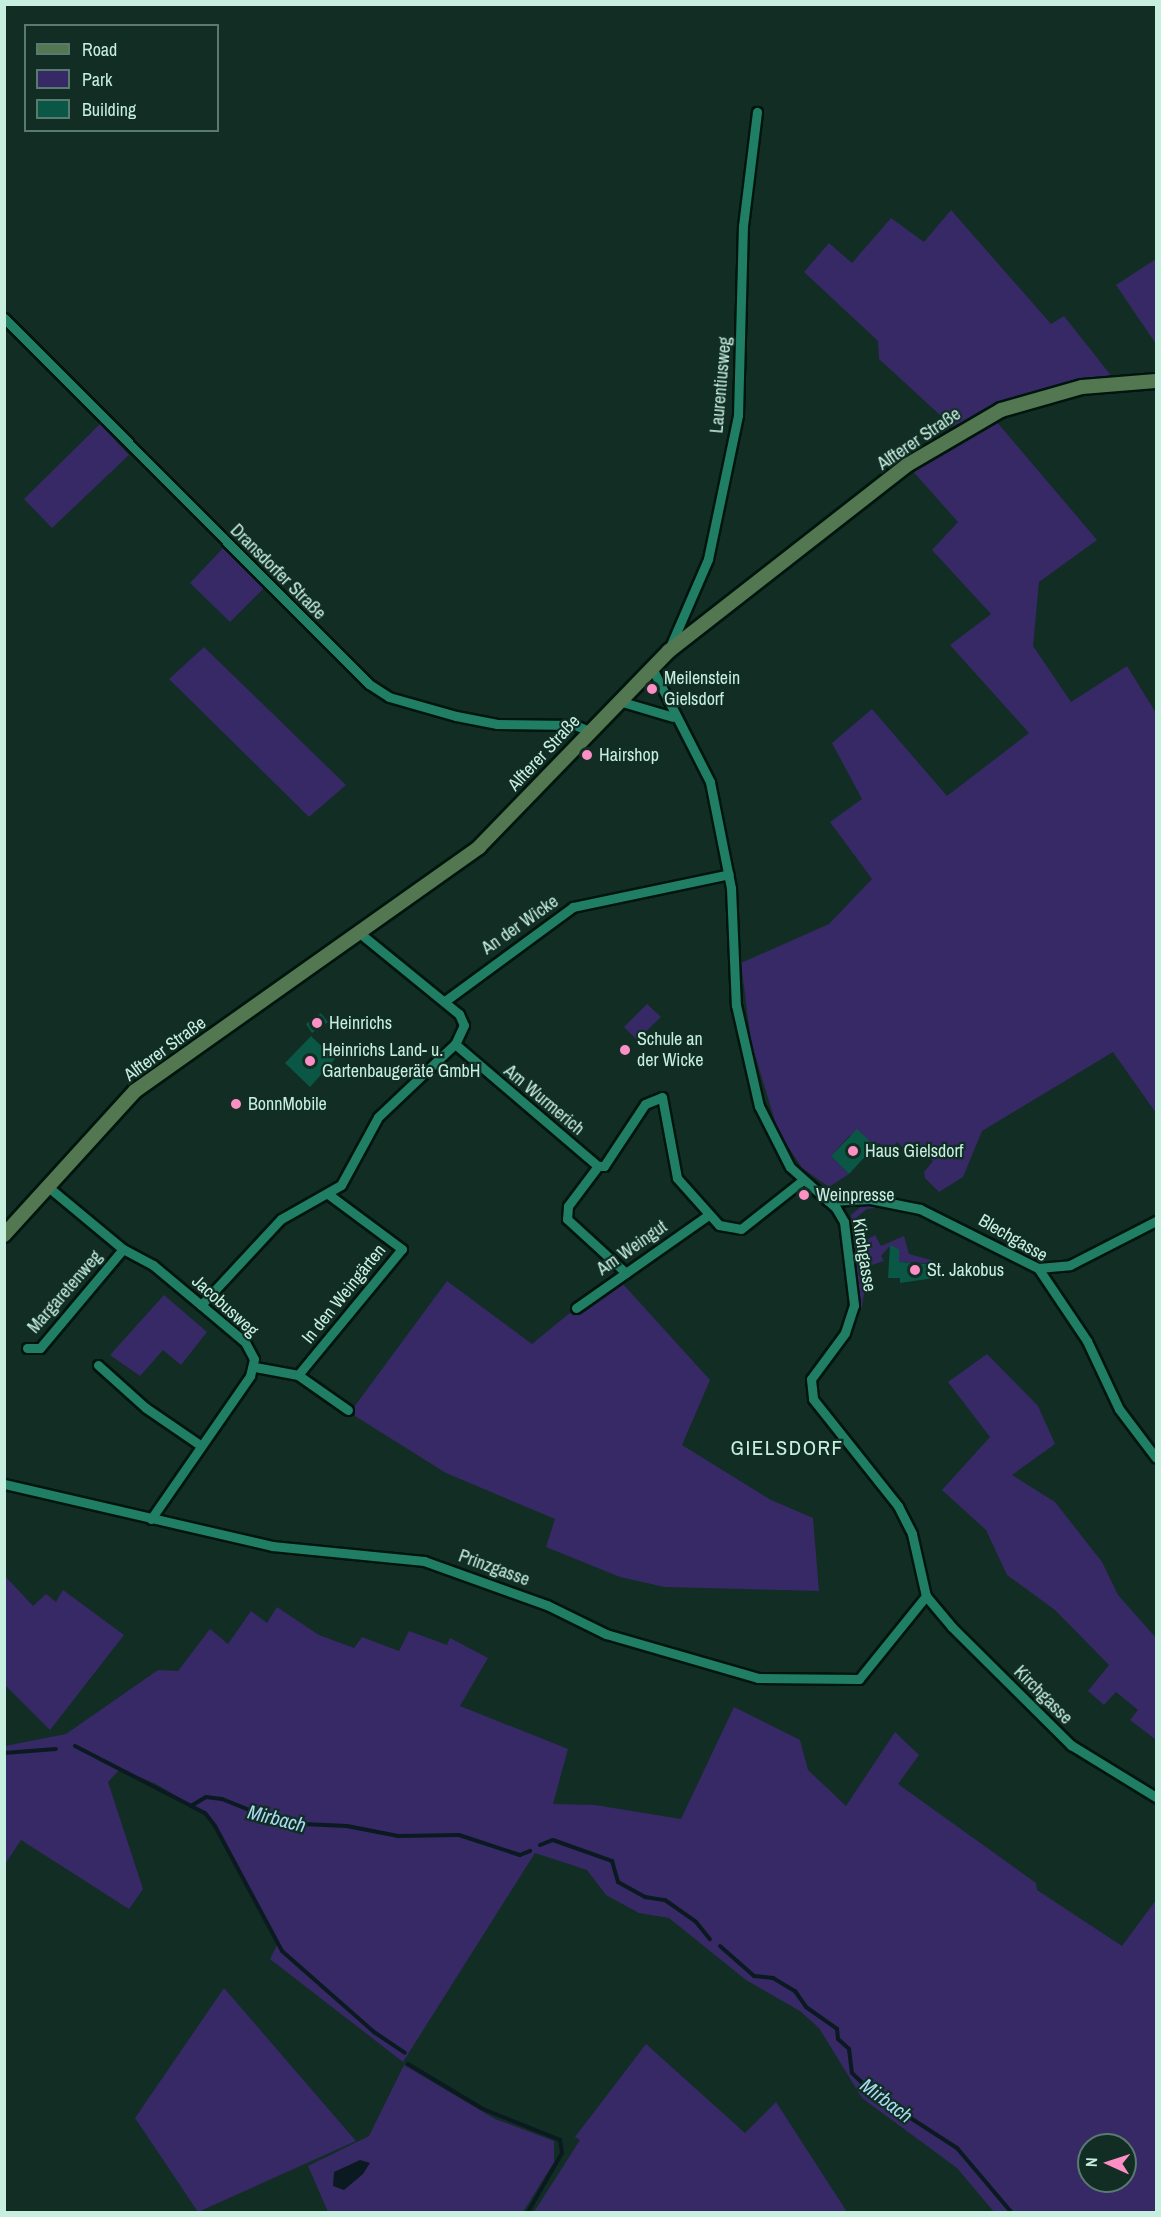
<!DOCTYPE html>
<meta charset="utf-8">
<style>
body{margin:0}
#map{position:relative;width:1161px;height:2217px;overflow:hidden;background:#112d24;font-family:"Archivo Narrow",sans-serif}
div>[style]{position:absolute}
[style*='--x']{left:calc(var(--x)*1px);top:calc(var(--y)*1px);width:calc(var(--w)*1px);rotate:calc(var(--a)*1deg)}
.green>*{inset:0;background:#372965}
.water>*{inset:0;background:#0b1a21}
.stream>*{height:4px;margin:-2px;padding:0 2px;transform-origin:2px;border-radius:2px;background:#0b1a21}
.building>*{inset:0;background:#095744}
.roads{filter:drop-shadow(2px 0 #00150d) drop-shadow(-2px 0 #00150d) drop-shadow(0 2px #00150d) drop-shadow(0 -2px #00150d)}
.street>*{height:9px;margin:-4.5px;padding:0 4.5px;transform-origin:4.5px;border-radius:4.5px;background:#207e65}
.secondary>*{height:14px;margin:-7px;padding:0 7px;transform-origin:7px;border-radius:7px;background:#527751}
.dots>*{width:16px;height:16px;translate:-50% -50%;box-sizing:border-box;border:3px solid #112d24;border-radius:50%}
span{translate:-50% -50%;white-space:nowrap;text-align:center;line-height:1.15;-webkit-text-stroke:4.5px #112d24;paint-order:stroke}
.street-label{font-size:18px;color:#c6efe0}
.poi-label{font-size:18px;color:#c6efe0}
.left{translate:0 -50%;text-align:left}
.water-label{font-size:20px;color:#a7d9f3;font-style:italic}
.quarter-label{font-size:21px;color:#c6efe0;letter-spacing:1.5px}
.frame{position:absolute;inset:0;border:6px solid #c6efe0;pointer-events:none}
.legend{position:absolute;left:24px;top:24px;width:195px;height:108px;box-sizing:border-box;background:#112d24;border:2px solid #597b6f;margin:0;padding:8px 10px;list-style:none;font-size:18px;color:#c6efe0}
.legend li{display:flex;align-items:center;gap:12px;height:30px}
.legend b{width:30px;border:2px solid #597b6f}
.north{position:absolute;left:1077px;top:2133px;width:60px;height:60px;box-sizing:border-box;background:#112d24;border:2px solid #597b6f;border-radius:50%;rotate:273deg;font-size:16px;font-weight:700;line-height:24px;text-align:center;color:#c6efe0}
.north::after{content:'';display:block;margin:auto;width:21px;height:27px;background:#fc8fc3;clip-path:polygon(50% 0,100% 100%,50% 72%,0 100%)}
</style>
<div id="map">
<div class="green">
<i style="clip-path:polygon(951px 210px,1051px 324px,1064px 316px,1113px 378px,1038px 390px,953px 427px,879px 359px,878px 341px,804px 272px,829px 243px,852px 263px,891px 218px,924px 242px)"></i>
<i style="clip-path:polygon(1156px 259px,1156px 344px,1116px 285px)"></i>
<i style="clip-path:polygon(996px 421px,1097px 540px,1039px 582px,1033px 646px,1071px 702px,1127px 666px,1156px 713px,1156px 1113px,1113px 1052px,982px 1131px,963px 1177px,939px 1192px,925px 1178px,924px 1172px,933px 1161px,918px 1147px,911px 1155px,897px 1142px,888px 1151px,879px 1143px,875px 1146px,850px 1135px,831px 1156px,849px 1174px,829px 1187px,802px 1168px,778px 1131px,751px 1042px,741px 963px,829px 924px,872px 879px,830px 822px,862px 799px,832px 743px,872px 709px,947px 796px,1029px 733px,950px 645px,991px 614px,932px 550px,958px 522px,911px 469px)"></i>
<i style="clip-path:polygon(100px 424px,129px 455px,52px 528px,24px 499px)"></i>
<i style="clip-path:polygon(224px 547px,264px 588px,230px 622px,190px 583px)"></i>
<i style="clip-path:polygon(204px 647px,346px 785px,309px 817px,169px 679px)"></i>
<i style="clip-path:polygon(647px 1004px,661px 1017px,637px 1040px,624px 1027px)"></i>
<i style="clip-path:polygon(863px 1205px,883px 1207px,867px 1209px,857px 1217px,866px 1240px,875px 1235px,881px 1246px,904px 1236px,909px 1254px,945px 1264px,899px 1262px,899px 1249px,890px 1246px,881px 1256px,884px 1261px,869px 1266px,861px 1311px,851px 1215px)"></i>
<i style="clip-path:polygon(447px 1281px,532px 1344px,571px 1312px,574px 1316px,622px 1283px,710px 1380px,682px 1445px,771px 1500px,813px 1518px,819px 1591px,664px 1587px,620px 1577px,546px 1547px,555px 1519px,446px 1473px,355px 1416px,354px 1407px)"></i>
<i style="clip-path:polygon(164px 1295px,207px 1332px,181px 1365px,163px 1350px,140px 1376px,110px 1355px)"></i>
<i style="clip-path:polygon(987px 1354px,1038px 1406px,1055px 1444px,1012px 1475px,1055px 1502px,1102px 1562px,1118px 1595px,1156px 1638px,1155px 1739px,1130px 1720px,1138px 1710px,1116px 1692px,1104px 1705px,1088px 1691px,1109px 1665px,1055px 1610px,1007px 1575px,986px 1530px,942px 1490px,990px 1437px,948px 1382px)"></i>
<i style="clip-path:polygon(5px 1576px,33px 1606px,46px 1594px,56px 1602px,63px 1590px,124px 1635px,50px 1730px,5px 1685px)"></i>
<i style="clip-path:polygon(evenodd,277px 1607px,319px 1635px,354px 1648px,362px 1637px,399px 1651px,409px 1631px,447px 1645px,450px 1638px,488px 1658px,460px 1706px,568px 1749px,553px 1804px,595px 1805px,681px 1819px,734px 1707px,800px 1740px,808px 1770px,846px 1806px,895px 1732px,919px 1755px,898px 1784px,1036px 1883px,1037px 1890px,1122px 1946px,1156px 1900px,1156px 2212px,994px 2212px,957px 2168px,862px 2098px,819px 2028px,800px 2011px,746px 1980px,669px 1918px,639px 1913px,606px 1895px,587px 1870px,535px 1853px,403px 2062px,270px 1959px,277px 1945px,215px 1826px,205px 1813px,156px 1784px,120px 1769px,108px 1782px,143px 1889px,129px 1909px,21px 1840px,5px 1864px,5px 1746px,66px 1734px,158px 1670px,178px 1671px,210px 1629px,228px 1644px,251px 1611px,267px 1623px,277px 1607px,1089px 2145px,1125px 2145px,1125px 2181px,1089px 2181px,1089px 2145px)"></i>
<i style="clip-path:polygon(224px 1988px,356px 2141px,198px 2212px,135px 2118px)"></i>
<i style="clip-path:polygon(646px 2044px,745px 2133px,776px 2102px,847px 2212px,534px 2212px,580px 2140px,575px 2137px)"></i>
<i style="clip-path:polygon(404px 2065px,495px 2119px,554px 2141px,554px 2162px,523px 2212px,328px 2212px,308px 2166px,369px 2136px)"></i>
</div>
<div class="water">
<i style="clip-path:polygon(360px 2160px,370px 2163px,363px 2174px,344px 2190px,333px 2186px,334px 2172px)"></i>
</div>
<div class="stream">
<i style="--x:75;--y:1746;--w:131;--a:27.3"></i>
<i style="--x:191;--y:1806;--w:17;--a:-31"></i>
<i style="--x:206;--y:1797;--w:16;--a:7"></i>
<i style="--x:222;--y:1799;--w:65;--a:21.8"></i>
<i style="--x:282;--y:1823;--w:65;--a:2.6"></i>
<i style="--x:347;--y:1826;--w:52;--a:11.1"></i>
<i style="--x:398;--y:1836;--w:61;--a:-0.9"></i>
<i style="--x:459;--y:1835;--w:64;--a:18.2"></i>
<i style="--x:520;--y:1855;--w:11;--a:-22"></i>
<i style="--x:4;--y:1753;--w:52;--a:-4.4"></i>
<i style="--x:191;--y:1806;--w:16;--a:27"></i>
<i style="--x:205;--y:1813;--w:16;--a:52"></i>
<i style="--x:215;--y:1826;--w:142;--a:61.8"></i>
<i style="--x:282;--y:1951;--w:123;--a:41.4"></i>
<i style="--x:374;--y:2032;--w:37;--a:34"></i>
<i style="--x:540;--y:1845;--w:14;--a:-21"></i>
<i style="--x:553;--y:1840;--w:63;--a:19.6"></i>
<i style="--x:612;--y:1861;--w:22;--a:74"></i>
<i style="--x:618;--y:1882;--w:31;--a:29"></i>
<i style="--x:645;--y:1897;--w:20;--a:9"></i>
<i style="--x:665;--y:1900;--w:38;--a:35"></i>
<i style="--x:696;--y:1922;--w:22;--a:51"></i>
<i style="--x:720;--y:1946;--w:45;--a:41.4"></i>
<i style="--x:754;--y:1976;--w:19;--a:6"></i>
<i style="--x:773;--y:1978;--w:26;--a:31"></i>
<i style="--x:795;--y:1991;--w:19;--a:55"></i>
<i style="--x:806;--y:2007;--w:38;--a:35"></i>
<i style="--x:837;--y:2029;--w:10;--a:84"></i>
<i style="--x:838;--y:2039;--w:15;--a:42"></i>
<i style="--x:849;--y:2049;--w:24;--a:83"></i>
<i style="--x:852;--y:2073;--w:32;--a:44"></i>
<i style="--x:875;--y:2095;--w:98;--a:32.9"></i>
<i style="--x:957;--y:2148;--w:84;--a:49.8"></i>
<i style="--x:408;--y:2064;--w:87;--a:31"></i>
<i style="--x:483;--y:2109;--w:83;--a:21.9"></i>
<i style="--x:560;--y:2140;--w:13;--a:81"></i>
<i style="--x:562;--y:2153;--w:68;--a:120"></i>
</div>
<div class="building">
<i style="clip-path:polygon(321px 1013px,328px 1022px,312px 1033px,306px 1024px)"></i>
<i style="clip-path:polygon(311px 1036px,335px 1059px,310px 1087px,285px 1063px)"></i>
<i style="clip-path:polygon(857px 1129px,875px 1146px,849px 1174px,831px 1156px)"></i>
<i style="clip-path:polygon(890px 1245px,899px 1249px,899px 1262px,941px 1265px,941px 1277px,900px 1283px,900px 1278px,888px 1278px)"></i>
</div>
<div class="roads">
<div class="street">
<i style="--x:4;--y:318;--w:517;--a:45.08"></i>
<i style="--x:369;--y:684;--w:24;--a:33"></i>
<i style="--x:389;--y:697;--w:70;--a:15.8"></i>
<i style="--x:456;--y:716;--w:42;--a:11"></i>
<i style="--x:497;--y:724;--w:78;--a:0.7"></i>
<i style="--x:575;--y:725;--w:15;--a:23"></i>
<i style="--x:670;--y:647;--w:96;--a:-66.6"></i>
<i style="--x:708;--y:559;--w:147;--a:-78.2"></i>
<i style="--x:738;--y:415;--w:189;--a:-88.5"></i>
<i style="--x:743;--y:226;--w:115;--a:-83"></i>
<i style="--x:652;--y:668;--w:128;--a:63"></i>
<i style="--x:710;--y:782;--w:108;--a:78.8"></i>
<i style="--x:731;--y:888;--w:117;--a:87.6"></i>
<i style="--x:736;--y:1005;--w:104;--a:77.2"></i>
<i style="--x:759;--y:1106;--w:68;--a:63.1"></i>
<i style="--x:790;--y:1167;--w:62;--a:41.7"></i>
<i style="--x:836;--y:1208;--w:16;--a:60"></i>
<i style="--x:844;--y:1222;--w:84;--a:83.1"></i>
<i style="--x:854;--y:1305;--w:29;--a:108"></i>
<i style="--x:845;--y:1333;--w:57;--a:126.5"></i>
<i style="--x:811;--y:1379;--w:20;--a:84"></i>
<i style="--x:813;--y:1399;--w:137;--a:51.5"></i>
<i style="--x:898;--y:1506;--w:31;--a:63"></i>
<i style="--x:912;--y:1534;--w:64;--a:77.3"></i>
<i style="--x:926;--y:1596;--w:40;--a:50"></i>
<i style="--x:952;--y:1627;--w:168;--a:44.8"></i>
<i style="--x:1071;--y:1745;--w:100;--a:31.5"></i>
<i style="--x:619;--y:701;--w:56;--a:16.5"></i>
<i style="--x:362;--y:935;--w:125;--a:39.2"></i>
<i style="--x:459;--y:1014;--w:12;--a:66"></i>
<i style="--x:464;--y:1025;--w:21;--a:115"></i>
<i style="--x:455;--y:1044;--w:188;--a:40.5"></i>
<i style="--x:598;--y:1166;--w:50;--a:126.9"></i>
<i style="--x:568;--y:1206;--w:13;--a:94"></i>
<i style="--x:567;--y:1219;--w:80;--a:42.5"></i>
<i style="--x:445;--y:1001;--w:159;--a:-36.3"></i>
<i style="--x:573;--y:907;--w:159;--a:-11.9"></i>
<i style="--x:598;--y:1166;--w:6;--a:0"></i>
<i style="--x:604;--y:1166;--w:74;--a:-56.5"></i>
<i style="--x:645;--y:1104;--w:18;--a:-22"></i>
<i style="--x:662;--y:1097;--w:82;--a:79.5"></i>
<i style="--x:677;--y:1178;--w:63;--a:48.2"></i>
<i style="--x:719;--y:1225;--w:22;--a:10"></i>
<i style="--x:741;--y:1229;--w:79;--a:-38.3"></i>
<i style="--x:47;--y:1186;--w:99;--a:39.7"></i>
<i style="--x:123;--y:1249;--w:34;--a:28"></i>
<i style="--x:153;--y:1265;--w:62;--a:39.8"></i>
<i style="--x:201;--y:1305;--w:57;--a:40.1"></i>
<i style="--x:245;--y:1342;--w:19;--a:62"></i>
<i style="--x:254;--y:1359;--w:17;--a:103"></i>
<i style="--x:250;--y:1376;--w:174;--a:124.7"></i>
<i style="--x:828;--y:1201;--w:42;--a:-2.7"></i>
<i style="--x:870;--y:1199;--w:51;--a:11.3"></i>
<i style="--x:920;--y:1209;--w:132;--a:26.6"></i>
<i style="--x:1038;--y:1268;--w:88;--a:56.1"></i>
<i style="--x:1087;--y:1341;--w:75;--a:64.8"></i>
<i style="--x:1119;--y:1409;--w:61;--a:52.9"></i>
<i style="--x:1038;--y:1268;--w:32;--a:-5"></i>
<i style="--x:1070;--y:1265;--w:97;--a:-27.1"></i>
<i style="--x:201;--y:1305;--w:117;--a:-47.1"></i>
<i style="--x:281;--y:1219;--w:69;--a:-29.5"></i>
<i style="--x:341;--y:1185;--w:77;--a:-61.4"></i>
<i style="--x:378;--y:1117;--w:106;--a:-43.5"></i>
<i style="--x:576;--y:1308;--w:160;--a:-35.1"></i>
<i style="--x:27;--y:1348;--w:13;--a:0"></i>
<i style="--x:40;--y:1348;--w:129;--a:-50"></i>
<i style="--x:98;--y:1365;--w:64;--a:41.9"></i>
<i style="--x:146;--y:1408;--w:65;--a:34.4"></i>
<i style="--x:255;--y:1367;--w:44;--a:10.5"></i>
<i style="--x:298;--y:1375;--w:61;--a:35"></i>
<i style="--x:298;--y:1375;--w:163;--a:-50.5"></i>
<i style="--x:402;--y:1249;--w:92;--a:-143.4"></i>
<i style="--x:4;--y:1484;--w:275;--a:13"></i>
<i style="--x:272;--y:1546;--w:153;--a:5.6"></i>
<i style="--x:424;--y:1561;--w:131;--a:19.7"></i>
<i style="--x:547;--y:1605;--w:66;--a:26.2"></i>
<i style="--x:606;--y:1634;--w:158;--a:16.1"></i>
<i style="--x:758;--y:1678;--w:101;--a:0.6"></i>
<i style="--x:859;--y:1679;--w:107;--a:-51.1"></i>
</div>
<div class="secondary">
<i style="--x:4;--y:1235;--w:195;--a:-47.7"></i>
<i style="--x:135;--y:1091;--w:422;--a:-35.3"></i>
<i style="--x:479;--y:847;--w:273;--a:-45.9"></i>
<i style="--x:669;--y:651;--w:302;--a:-38"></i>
<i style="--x:907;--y:465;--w:109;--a:-30.3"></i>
<i style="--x:1001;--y:410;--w:84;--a:-15.9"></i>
<i style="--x:1082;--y:387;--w:74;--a:-4.6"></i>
</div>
</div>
<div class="dots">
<i style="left:652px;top:689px;background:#fc8fc3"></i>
<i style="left:587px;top:755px;background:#fc8fc3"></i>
<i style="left:317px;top:1023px;background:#fc8fc3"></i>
<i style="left:625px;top:1050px;background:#fc8fc3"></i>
<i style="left:310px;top:1061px;background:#fc8fc3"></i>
<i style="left:236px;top:1104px;background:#fc8fc3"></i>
<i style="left:853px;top:1151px;background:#fc8fc3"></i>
<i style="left:804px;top:1195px;background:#fc8fc3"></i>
<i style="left:915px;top:1270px;background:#fc8fc3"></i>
</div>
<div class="street-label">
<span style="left:721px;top:385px;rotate:-85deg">Laurentiusweg</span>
<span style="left:919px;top:439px;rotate:-34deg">Alfterer Straße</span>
<span style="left:278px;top:572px;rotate:45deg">Dransdorfer Straße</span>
<span style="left:544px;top:753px;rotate:-47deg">Alfterer Straße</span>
<span style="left:520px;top:925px;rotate:-35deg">An der Wicke</span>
<span style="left:165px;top:1049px;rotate:-36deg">Alfterer Straße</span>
<span style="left:544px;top:1100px;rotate:40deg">Am Wurmerich</span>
<span style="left:1013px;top:1238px;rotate:30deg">Blechgasse</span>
<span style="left:632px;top:1248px;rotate:-35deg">Am Weingut</span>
<span style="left:864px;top:1255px;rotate:81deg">Kirchgasse</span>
<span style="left:65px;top:1292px;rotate:-49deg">Margaretenweg</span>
<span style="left:344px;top:1294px;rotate:-51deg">In den Weingärten</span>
<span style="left:225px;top:1306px;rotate:42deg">Jacobusweg</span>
<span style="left:494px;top:1568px;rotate:20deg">Prinzgasse</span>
<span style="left:1043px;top:1695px;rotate:45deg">Kirchgasse</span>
</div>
<div class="poi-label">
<span class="left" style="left:664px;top:689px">Meilenstein<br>Gielsdorf</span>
<span class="left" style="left:599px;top:755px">Hairshop</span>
<span class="left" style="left:329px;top:1023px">Heinrichs</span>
<span class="left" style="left:637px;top:1050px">Schule an<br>der Wicke</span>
<span class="left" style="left:322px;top:1061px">Heinrichs Land- u.<br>Gartenbaugeräte GmbH</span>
<span class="left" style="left:248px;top:1104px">BonnMobile</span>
<span class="left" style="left:865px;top:1151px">Haus Gielsdorf</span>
<span class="left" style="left:816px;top:1195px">Weinpresse</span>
<span class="left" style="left:927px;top:1270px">St. Jakobus</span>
</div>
<div class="water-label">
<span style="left:277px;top:1818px;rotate:14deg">Mirbach</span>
<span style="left:887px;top:2100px;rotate:37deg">Mirbach</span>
</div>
<div class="quarter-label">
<span style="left:787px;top:1448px">GIELSDORF</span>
</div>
<div class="frame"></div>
<ul class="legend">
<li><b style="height:8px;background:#527751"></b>Road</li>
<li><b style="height:16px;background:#372965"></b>Park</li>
<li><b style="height:16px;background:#095744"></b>Building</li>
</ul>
<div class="north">N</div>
</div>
